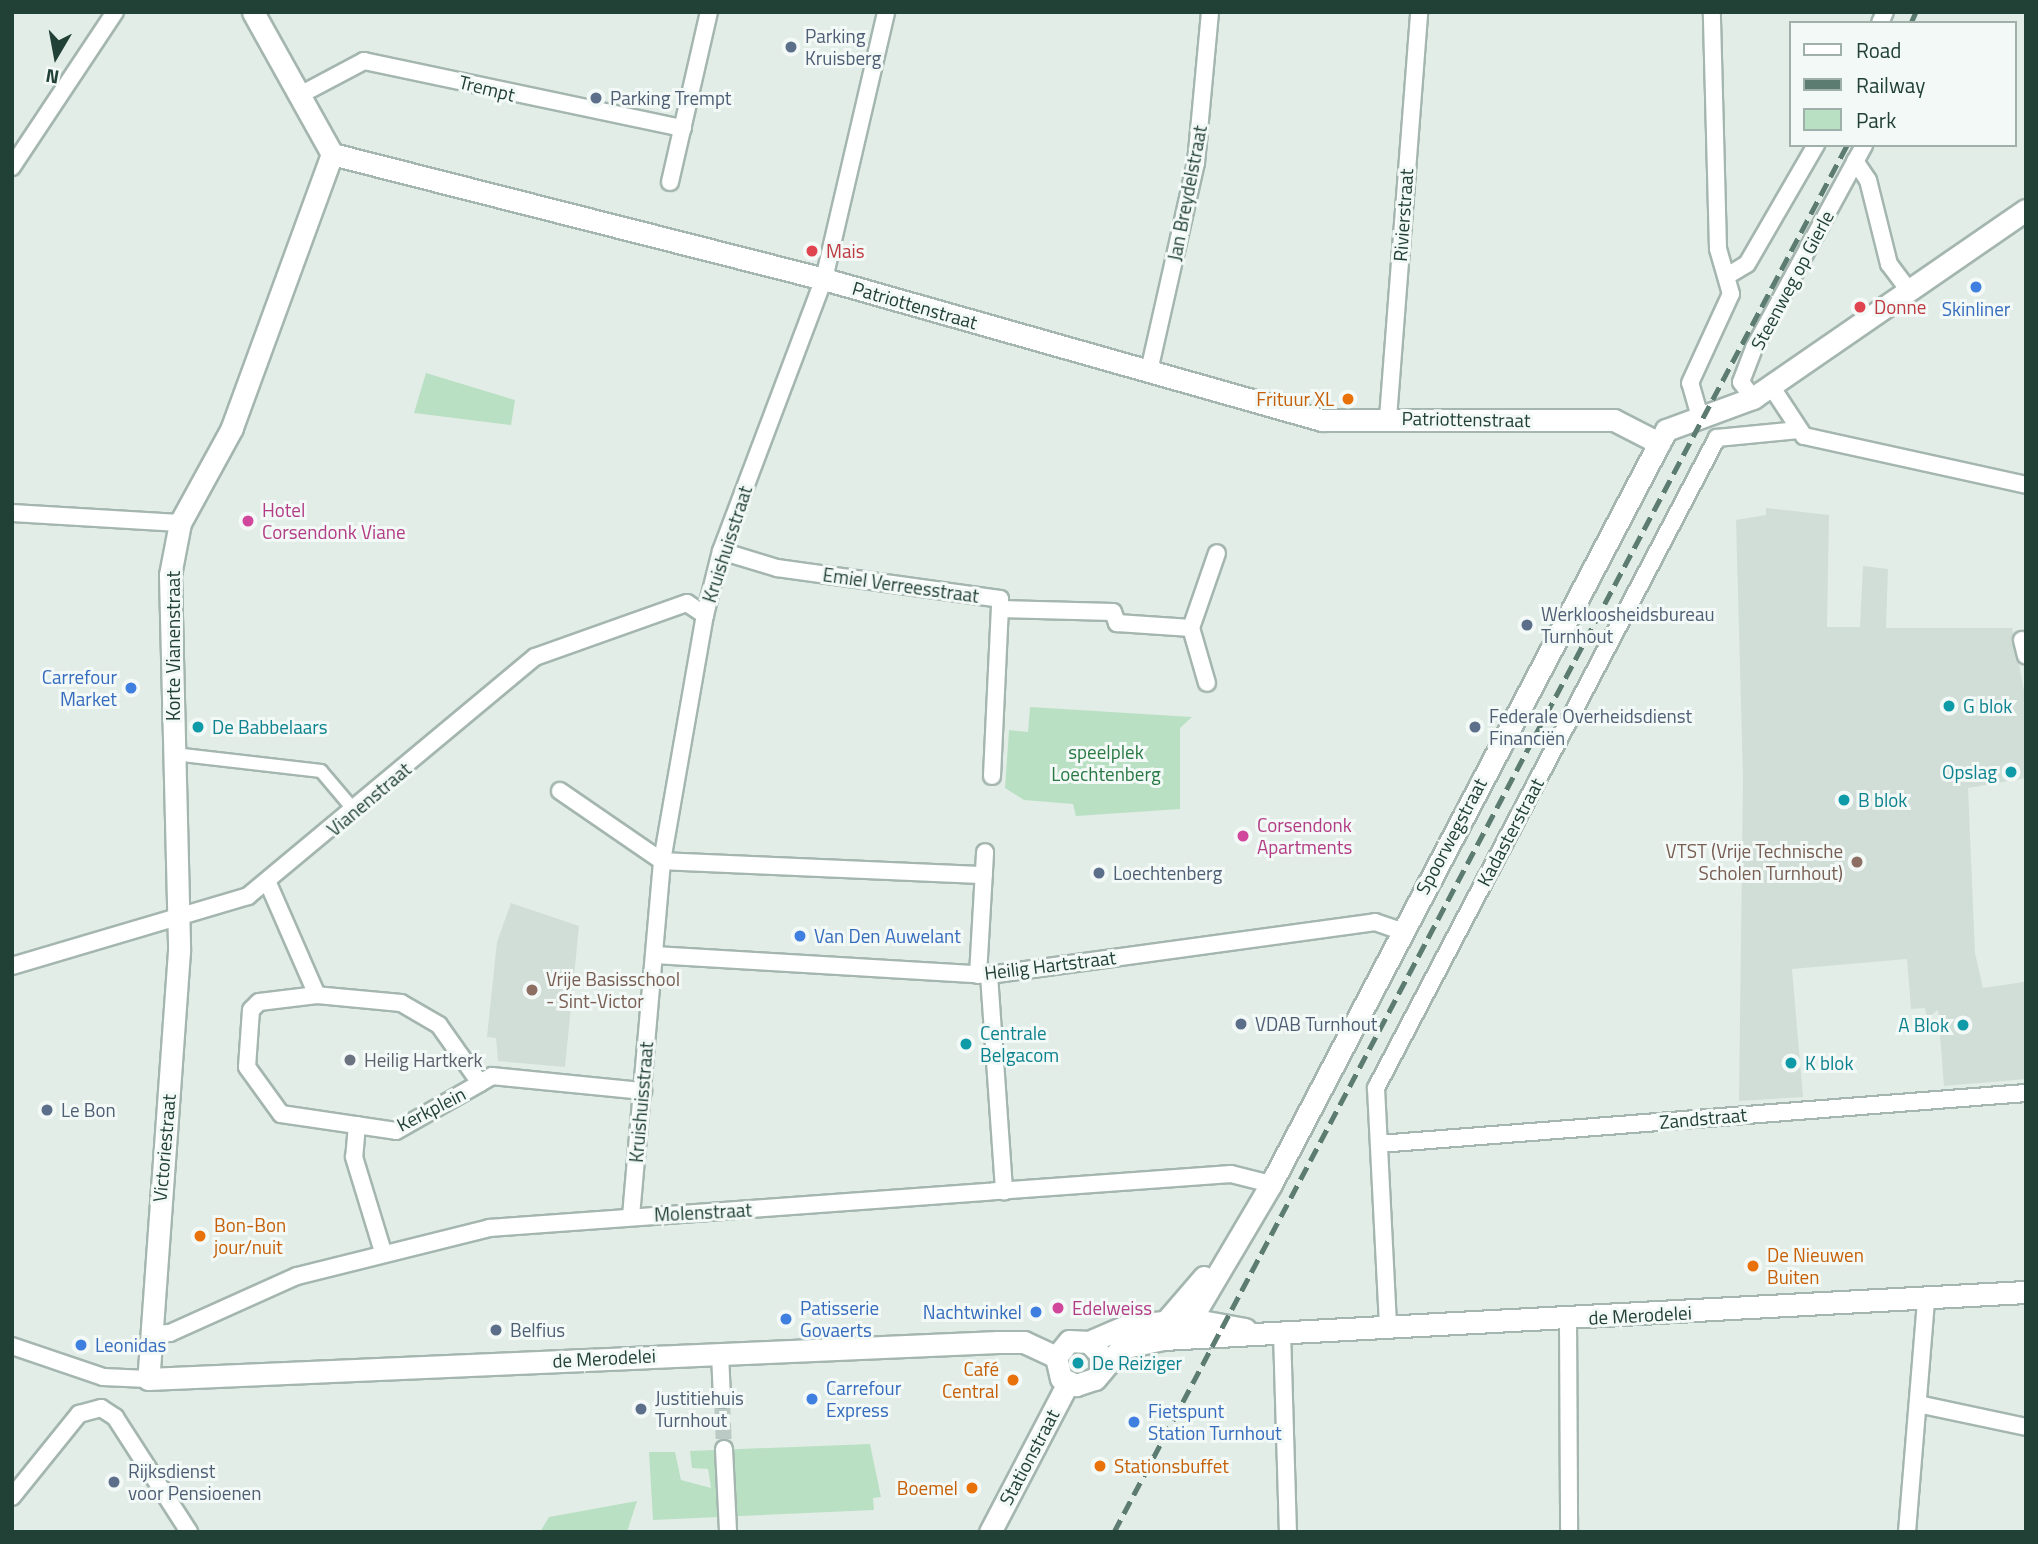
<!DOCTYPE html>
<meta charset="utf-8">
<style>
body{margin:0}
#map{position:relative;width:2038px;height:1544px;overflow:hidden;background:#e2ede8;font-family:"Titillium Web",sans-serif}
div>[style]{position:absolute}
[style*='--x']{left:calc(var(--x)*1px);top:calc(var(--y)*1px);width:calc(var(--w)*1px);rotate:calc(var(--a)*1deg)}
.built>*{inset:0;background:#d1ddd7}
.green>*{inset:0;background:#bae0c3}
.minor-tunnel>*{height:16px;margin-top:-8px;transform-origin:0;background:repeating-linear-gradient(90deg,#bbcac4 0 16px,transparent 0 24px)}
.roads{filter:drop-shadow(2px 0 #a4b6af) drop-shadow(-2px 0 #a4b6af) drop-shadow(0 2px #a4b6af) drop-shadow(0 -2px #a4b6af)}
.pedestrian>*{height:12px;margin:-6px;padding:0 6px;transform-origin:6px;border-radius:6px;background:#fff}
.minor>*{height:16px;margin:-8px;padding:0 8px;transform-origin:8px;border-radius:8px;background:#fff}
.tertiary>*{height:21px;margin:-10.5px;padding:0 10.5px;transform-origin:10.5px;border-radius:10.5px;background:#fff}
.rail>*{height:5px;margin-top:-2.5px;transform-origin:0;background:repeating-linear-gradient(90deg,#5c7b71 0 14px,transparent 0 21px)}
.dots>*{width:19px;height:19px;translate:-50% -50%;box-sizing:border-box;border:4px solid #f3f9f6;border-radius:50%}
span{translate:-50% -50%;white-space:nowrap;text-align:center;line-height:1.15;-webkit-text-stroke:6px #f3f9f6;paint-order:stroke}
.service-label{font-size:19px;color:#4e5e75}
.left{translate:0 -50%;text-align:left}
.street-label{font-size:19px;color:#214036}
.health-label{font-size:19px;color:#be3a42}
.shop-label{font-size:19px;color:#366cbe}
.right{translate:-100% -50%;text-align:right}
.food-label{font-size:19px;color:#c56008}
.hotel-label{font-size:19px;color:#b23c85}
.culture-label{font-size:19px;color:#0d838f}
.park-label{font-size:19px;color:#297945}
.education-label{font-size:19px;color:#785e54}
.worship-label{font-size:19px;color:#5b616d}
.frame{position:absolute;inset:0;border:14px solid #214036;pointer-events:none}
.legend{position:absolute;left:1789px;top:21px;width:228px;height:126px;box-sizing:border-box;background:#f3f9f6;border:2px solid #9fafa9;margin:0;padding:9px 12px;list-style:none;font-size:21px;color:#214036}
.legend li{display:flex;align-items:center;gap:14px;height:35px}
.legend b{width:35px;border:2px solid #9fafa9}
.north{position:absolute;left:21px;top:21px;width:70px;height:70px;-webkit-text-stroke:5px #f3f9f6;paint-order:stroke;rotate:190deg;font-size:19px;font-weight:700;line-height:28px;text-align:center;color:#214036}
.north::after{content:'';display:block;margin:auto;width:24px;height:32px;background:#214036;clip-path:polygon(50% 0,100% 100%,50% 72%,0 100%)}
</style>
<div id="map">
<div class="built">
<i style="clip-path:polygon(1766px 508px,1829px 515px,1827px 627px,1860px 627px,1863px 566px,1888px 569px,1886px 628px,2012px 628px,2026px 701px,2026px 778px,1968px 788px,1975px 953px,1983px 988px,2024px 982px,2026px 1079px,1944px 1086px,1938px 1010px,1927px 1018px,1925px 1008px,1911px 1009px,1907px 959px,1792px 969px,1803px 1097px,1739px 1101px,1743px 778px,1736px 520px,1766px 515px)"></i>
<i style="clip-path:polygon(511px 903px,579px 926px,565px 1067px,498px 1061px,496px 1038px,487px 1037px,497px 942px)"></i>
</div>
<div class="green">
<i style="clip-path:polygon(426px 373px,515px 400px,511px 425px,414px 413px)"></i>
<i style="clip-path:polygon(1030px 707px,1192px 717px,1180px 728px,1180px 809px,1076px 816px,1073px 804px,1024px 800px,1005px 788px,1009px 730px,1028px 732px)"></i>
<i style="clip-path:polygon(870px 1444px,881px 1497px,873px 1498px,874px 1510px,653px 1520px,649px 1452px,675px 1452px,681px 1480px,711px 1488px,708px 1469px,692px 1468px,690px 1451px)"></i>
<i style="clip-path:polygon(637px 1501px,627px 1532px,540px 1532px,549px 1517px)"></i>
</div>
<div class="minor-tunnel">
<i style="--x:722;--y:1399;--w:50;--a:87.7"></i>
</div>
<div class="roads">
<div class="pedestrian">
<i style="--x:174;--y:754;--w:148;--a:6.6"></i>
<i style="--x:321;--y:771;--w:51;--a:49.8"></i>
</div>
<div class="minor">
<i style="--x:1880;--y:23;--w:12;--a:-66"></i>
<i style="--x:298;--y:96;--w:75;--a:-27.9"></i>
<i style="--x:364;--y:61;--w:326;--a:11.9"></i>
<i style="--x:1855;--y:161;--w:23;--a:56"></i>
<i style="--x:1868;--y:180;--w:87;--a:76"></i>
<i style="--x:1889;--y:264;--w:35;--a:53"></i>
<i style="--x:12;--y:167;--w:186;--a:-56.4"></i>
<i style="--x:670;--y:182;--w:174;--a:-77.1"></i>
<i style="--x:1727;--y:276;--w:23;--a:-31"></i>
<i style="--x:1747;--y:264;--w:138;--a:-59.9"></i>
<i style="--x:1149;--y:371;--w:213;--a:-77.3"></i>
<i style="--x:1196;--y:163;--w:152;--a:-84.7"></i>
<i style="--x:1771;--y:386;--w:60;--a:56.6"></i>
<i style="--x:1804;--y:436;--w:227;--a:12.4"></i>
<i style="--x:1753;--y:398;--w:20;--a:-127"></i>
<i style="--x:1741;--y:382;--w:36;--a:-69"></i>
<i style="--x:1754;--y:348;--w:231;--a:-61.5"></i>
<i style="--x:1700;--y:417;--w:35;--a:-106"></i>
<i style="--x:1690;--y:383;--w:98;--a:-65.3"></i>
<i style="--x:1731;--y:294;--w:47;--a:-106.1"></i>
<i style="--x:1718;--y:249;--w:237;--a:-91.5"></i>
<i style="--x:1388;--y:418;--w:407;--a:-85.6"></i>
<i style="--x:12;--y:513;--w:168;--a:3.4"></i>
<i style="--x:721;--y:551;--w:59;--a:16.9"></i>
<i style="--x:777;--y:568;--w:225;--a:7.9"></i>
<i style="--x:1000;--y:599;--w:10;--a:90"></i>
<i style="--x:1000;--y:609;--w:113;--a:1.5"></i>
<i style="--x:1113;--y:612;--w:12;--a:70"></i>
<i style="--x:1117;--y:623;--w:74;--a:3.9"></i>
<i style="--x:1191;--y:628;--w:79;--a:-70.9"></i>
<i style="--x:1191;--y:628;--w:57;--a:73.8"></i>
<i style="--x:2022;--y:640;--w:16;--a:76"></i>
<i style="--x:992;--y:776;--w:167;--a:-87.3"></i>
<i style="--x:560;--y:791;--w:124;--a:34.5"></i>
<i style="--x:662;--y:861;--w:322;--a:2.5"></i>
<i style="--x:268;--y:883;--w:122;--a:66.4"></i>
<i style="--x:654;--y:955;--w:336;--a:3.4"></i>
<i style="--x:989;--y:975;--w:390;--a:-7.8"></i>
<i style="--x:1375;--y:922;--w:28;--a:19"></i>
<i style="--x:12;--y:966;--w:246;--a:-16.5"></i>
<i style="--x:248;--y:896;--w:373;--a:-39.8"></i>
<i style="--x:535;--y:657;--w:161;--a:-19.6"></i>
<i style="--x:687;--y:603;--w:22;--a:34"></i>
<i style="--x:978;--y:975;--w:123;--a:-86.7"></i>
<i style="--x:989;--y:975;--w:217;--a:86"></i>
<i style="--x:480;--y:1083;--w:71;--a:-125.3"></i>
<i style="--x:439;--y:1025;--w:44;--a:-149.9"></i>
<i style="--x:401;--y:1003;--w:84;--a:-174.6"></i>
<i style="--x:317;--y:995;--w:58;--a:173.1"></i>
<i style="--x:259;--y:1002;--w:11;--a:135"></i>
<i style="--x:251;--y:1010;--w:57;--a:94"></i>
<i style="--x:247;--y:1067;--w:58;--a:54.1"></i>
<i style="--x:281;--y:1114;--w:116;--a:8.4"></i>
<i style="--x:396;--y:1131;--w:97;--a:-29.7"></i>
<i style="--x:480;--y:1083;--w:14;--a:-30"></i>
<i style="--x:492;--y:1076;--w:152;--a:5.7"></i>
<i style="--x:357;--y:1125;--w:32;--a:95"></i>
<i style="--x:354;--y:1157;--w:99;--a:73"></i>
<i style="--x:1379;--y:1144;--w:649;--a:-4.51"></i>
<i style="--x:631;--y:1216;--w:356;--a:-85"></i>
<i style="--x:662;--y:861;--w:250;--a:-80.1"></i>
<i style="--x:705;--y:615;--w:66;--a:-76"></i>
<i style="--x:721;--y:551;--w:291;--a:-69.3"></i>
<i style="--x:824;--y:279;--w:274;--a:-76.9"></i>
<i style="--x:1568;--y:1318;--w:214;--a:89.7"></i>
<i style="--x:1388;--y:1325;--w:237;--a:-92.9"></i>
<i style="--x:1376;--y:1088;--w:734;--a:-62.32"></i>
<i style="--x:1717;--y:438;--w:82;--a:-5.6"></i>
<i style="--x:1282;--y:1332;--w:200;--a:88.3"></i>
<i style="--x:150;--y:1334;--w:20;--a:-3"></i>
<i style="--x:170;--y:1333;--w:139;--a:-24.2"></i>
<i style="--x:297;--y:1276;--w:198;--a:-14"></i>
<i style="--x:489;--y:1228;--w:744;--a:-4.16"></i>
<i style="--x:1231;--y:1174;--w:41;--a:14"></i>
<i style="--x:12;--y:1346;--w:96;--a:18.8"></i>
<i style="--x:103;--y:1377;--w:45;--a:2.5"></i>
<i style="--x:720;--y:1353;--w:46;--a:87.5"></i>
<i style="--x:1918;--y:1404;--w:110;--a:12"></i>
<i style="--x:724;--y:1449;--w:83;--a:87.2"></i>
<i style="--x:12;--y:1497;--w:107;--a:-51.1"></i>
<i style="--x:79;--y:1414;--w:23;--a:-15"></i>
<i style="--x:101;--y:1408;--w:17;--a:33"></i>
<i style="--x:115;--y:1417;--w:137;--a:57.2"></i>
<i style="--x:1907;--y:1532;--w:232;--a:-85.3"></i>
</div>
<div class="tertiary">
<i style="--x:253;--y:12;--w:162;--a:60.9"></i>
<i style="--x:332;--y:154;--w:508;--a:14.26"></i>
<i style="--x:824;--y:279;--w:518;--a:15.81"></i>
<i style="--x:1322;--y:420;--w:292;--a:0"></i>
<i style="--x:1614;--y:420;--w:51;--a:27.1"></i>
<i style="--x:332;--y:154;--w:292;--a:110.1"></i>
<i style="--x:232;--y:428;--w:108;--a:118.7"></i>
<i style="--x:180;--y:523;--w:53;--a:100.9"></i>
<i style="--x:170;--y:575;--w:376;--a:88.6"></i>
<i style="--x:179;--y:951;--w:429;--a:94.1"></i>
<i style="--x:148;--y:1379;--w:851;--a:-2.49"></i>
<i style="--x:998;--y:1342;--w:26;--a:0"></i>
<i style="--x:1024;--y:1342;--w:35;--a:25"></i>
<i style="--x:1166;--y:1321;--w:58;--a:-49.2"></i>
<i style="--x:1180;--y:1338;--w:179;--a:-59.4"></i>
<i style="--x:1271;--y:1184;--w:851;--a:-62.35"></i>
<i style="--x:1666;--y:430;--w:93;--a:-20.2"></i>
<i style="--x:1753;--y:398;--w:331;--a:-34.6"></i>
<i style="--x:1089;--y:1342;--w:40;--a:-23.4"></i>
<i style="--x:1126;--y:1326;--w:64;--a:-6.2"></i>
<i style="--x:1190;--y:1319;--w:56;--a:10.3"></i>
<i style="--x:1100;--y:1372;--w:18;--a:-90"></i>
<i style="--x:1100;--y:1354;--w:16;--a:-133"></i>
<i style="--x:1089;--y:1342;--w:20;--a:-177"></i>
<i style="--x:1069;--y:1341;--w:21;--a:129"></i>
<i style="--x:1056;--y:1357;--w:22;--a:77"></i>
<i style="--x:1061;--y:1378;--w:17;--a:25"></i>
<i style="--x:1076;--y:1385;--w:20;--a:-18"></i>
<i style="--x:1095;--y:1379;--w:40;--a:-50"></i>
<i style="--x:1121;--y:1348;--w:43;--a:-12.1"></i>
<i style="--x:1163;--y:1339;--w:864;--a:-3.12"></i>
<i style="--x:990;--y:1532;--w:168;--a:-62.4"></i>
</div>
</div>
<div class="rail">
<i style="--x:1911;--y:23;--w:12;--a:-66"></i>
<i style="--x:1114;--y:1532;--w:1569;--a:-62.14"></i>
</div>
<div class="dots">
<i style="left:791px;top:47px;background:#5c6f8a"></i>
<i style="left:596px;top:98px;background:#5c6f8a"></i>
<i style="left:812px;top:251px;background:#e0444e"></i>
<i style="left:1976px;top:287px;background:#3f7fe0"></i>
<i style="left:1860px;top:307px;background:#e0444e"></i>
<i style="left:1348px;top:399px;background:#e8710a"></i>
<i style="left:248px;top:521px;background:#d1479c"></i>
<i style="left:1527px;top:625px;background:#5c6f8a"></i>
<i style="left:131px;top:688px;background:#3f7fe0"></i>
<i style="left:1949px;top:706px;background:#0f9aa8"></i>
<i style="left:198px;top:727px;background:#0f9aa8"></i>
<i style="left:1475px;top:727px;background:#5c6f8a"></i>
<i style="left:2011px;top:772px;background:#0f9aa8"></i>
<i style="left:1844px;top:800px;background:#0f9aa8"></i>
<i style="left:1243px;top:836px;background:#d1479c"></i>
<i style="left:1857px;top:862px;background:#8d6e63"></i>
<i style="left:1099px;top:873px;background:#5c6f8a"></i>
<i style="left:800px;top:936px;background:#3f7fe0"></i>
<i style="left:532px;top:990px;background:#8d6e63"></i>
<i style="left:1241px;top:1024px;background:#5c6f8a"></i>
<i style="left:1963px;top:1025px;background:#0f9aa8"></i>
<i style="left:966px;top:1044px;background:#0f9aa8"></i>
<i style="left:350px;top:1060px;background:#6b7280"></i>
<i style="left:1791px;top:1063px;background:#0f9aa8"></i>
<i style="left:47px;top:1110px;background:#5c6f8a"></i>
<i style="left:200px;top:1236px;background:#e8710a"></i>
<i style="left:1753px;top:1266px;background:#e8710a"></i>
<i style="left:1058px;top:1308px;background:#d1479c"></i>
<i style="left:1036px;top:1312px;background:#3f7fe0"></i>
<i style="left:786px;top:1319px;background:#3f7fe0"></i>
<i style="left:496px;top:1330px;background:#5c6f8a"></i>
<i style="left:81px;top:1345px;background:#3f7fe0"></i>
<i style="left:1078px;top:1363px;background:#0f9aa8"></i>
<i style="left:1013px;top:1380px;background:#e8710a"></i>
<i style="left:812px;top:1399px;background:#3f7fe0"></i>
<i style="left:641px;top:1409px;background:#5c6f8a"></i>
<i style="left:1134px;top:1422px;background:#3f7fe0"></i>
<i style="left:1100px;top:1466px;background:#e8710a"></i>
<i style="left:114px;top:1482px;background:#5c6f8a"></i>
<i style="left:972px;top:1488px;background:#e8710a"></i>
</div>
<div class="service-label">
<span class="left" style="left:805px;top:47px">Parking<br>Kruisberg</span>
<span class="left" style="left:610px;top:98px">Parking Trempt</span>
<span class="left" style="left:1541px;top:625px">Werkloosheidsbureau<br>Turnhout</span>
<span class="left" style="left:1489px;top:727px">Federale Overheidsdienst<br>Financiën</span>
<span class="left" style="left:1113px;top:873px">Loechtenberg</span>
<span class="left" style="left:1255px;top:1024px">VDAB Turnhout</span>
<span class="left" style="left:61px;top:1110px">Le Bon</span>
<span class="left" style="left:510px;top:1330px">Belfius</span>
<span class="left" style="left:655px;top:1409px">Justitiehuis<br>Turnhout</span>
<span class="left" style="left:128px;top:1482px">Rijksdienst<br>voor Pensioenen</span>
</div>
<div class="street-label">
<span style="left:487px;top:88px;rotate:14deg">Trempt</span>
<span style="left:1187px;top:193px;rotate:-79deg">Jan Breydelstraat</span>
<span style="left:1403px;top:215px;rotate:-86deg">Rivierstraat</span>
<span style="left:1792px;top:280px;rotate:-62deg">Steenweg op Gierle</span>
<span style="left:915px;top:305px;rotate:16deg">Patriottenstraat</span>
<span style="left:1466px;top:419px;rotate:1deg">Patriottenstraat</span>
<span style="left:727px;top:544px;rotate:-72deg">Kruishuisstraat</span>
<span style="left:901px;top:585px;rotate:8deg">Emiel Verreesstraat</span>
<span style="left:173px;top:646px;rotate:-90deg">Korte Vianenstraat</span>
<span style="left:369px;top:799px;rotate:-40deg">Vianenstraat</span>
<span style="left:1510px;top:832px;rotate:-62deg">Kadasterstraat</span>
<span style="left:1451px;top:836px;rotate:-62deg">Spoorwegstraat</span>
<span style="left:1050px;top:965px;rotate:-7deg">Heilig Hartstraat</span>
<span style="left:641px;top:1102px;rotate:-85deg">Kruishuisstraat</span>
<span style="left:431px;top:1109px;rotate:-27deg">Kerkplein</span>
<span style="left:1703px;top:1118px;rotate:-5deg">Zandstraat</span>
<span style="left:164px;top:1148px;rotate:-85deg">Victoriestraat</span>
<span style="left:703px;top:1212px;rotate:-3deg">Molenstraat</span>
<span style="left:1640px;top:1315px;rotate:-3deg">de Merodelei</span>
<span style="left:604px;top:1358px;rotate:-3deg">de Merodelei</span>
<span style="left:1029px;top:1457px;rotate:-62deg">Stationstraat</span>
</div>
<div class="health-label">
<span class="left" style="left:826px;top:251px">Mais</span>
<span class="left" style="left:1874px;top:307px">Donne</span>
</div>
<div class="shop-label">
<span style="left:1976px;top:309px">Skinliner</span>
<span class="right" style="left:117px;top:688px">Carrefour<br>Market</span>
<span class="left" style="left:814px;top:936px">Van Den Auwelant</span>
<span class="left" style="left:800px;top:1319px">Patisserie<br>Govaerts</span>
<span class="right" style="left:1022px;top:1312px">Nachtwinkel</span>
<span class="left" style="left:95px;top:1345px">Leonidas</span>
<span class="left" style="left:826px;top:1399px">Carrefour<br>Express</span>
<span class="left" style="left:1148px;top:1422px">Fietspunt<br>Station Turnhout</span>
</div>
<div class="food-label">
<span class="right" style="left:1334px;top:399px">Frituur XL</span>
<span class="left" style="left:214px;top:1236px">Bon-Bon<br>jour/nuit</span>
<span class="left" style="left:1767px;top:1266px">De Nieuwen<br>Buiten</span>
<span class="right" style="left:999px;top:1380px">Café<br>Central</span>
<span class="left" style="left:1114px;top:1466px">Stationsbuffet</span>
<span class="right" style="left:958px;top:1488px">Boemel</span>
</div>
<div class="hotel-label">
<span class="left" style="left:262px;top:521px">Hotel<br>Corsendonk Viane</span>
<span class="left" style="left:1257px;top:836px">Corsendonk<br>Apartments</span>
<span class="left" style="left:1072px;top:1308px">Edelweiss</span>
</div>
<div class="culture-label">
<span class="left" style="left:1963px;top:706px">G blok</span>
<span class="left" style="left:212px;top:727px">De Babbelaars</span>
<span class="right" style="left:1997px;top:772px">Opslag</span>
<span class="left" style="left:1858px;top:800px">B blok</span>
<span class="right" style="left:1949px;top:1025px">A Blok</span>
<span class="left" style="left:980px;top:1044px">Centrale<br>Belgacom</span>
<span class="left" style="left:1805px;top:1063px">K blok</span>
<span class="left" style="left:1092px;top:1363px">De Reiziger</span>
</div>
<div class="park-label">
<span style="left:1106px;top:763px">speelplek<br>Loechtenberg</span>
</div>
<div class="education-label">
<span class="right" style="left:1843px;top:862px">VTST (Vrije Technische<br>Scholen Turnhout)</span>
<span class="left" style="left:546px;top:990px">Vrije Basisschool<br>- Sint-Victor</span>
</div>
<div class="worship-label">
<span class="left" style="left:364px;top:1060px">Heilig Hartkerk</span>
</div>
<div class="frame"></div>
<ul class="legend">
<li><b style="height:9px;background:#fff"></b>Road</li>
<li><b style="height:9px;background:#5c7b71"></b>Railway</li>
<li><b style="height:19px;background:#bae0c3"></b>Park</li>
</ul>
<div class="north">N</div>
</div>
